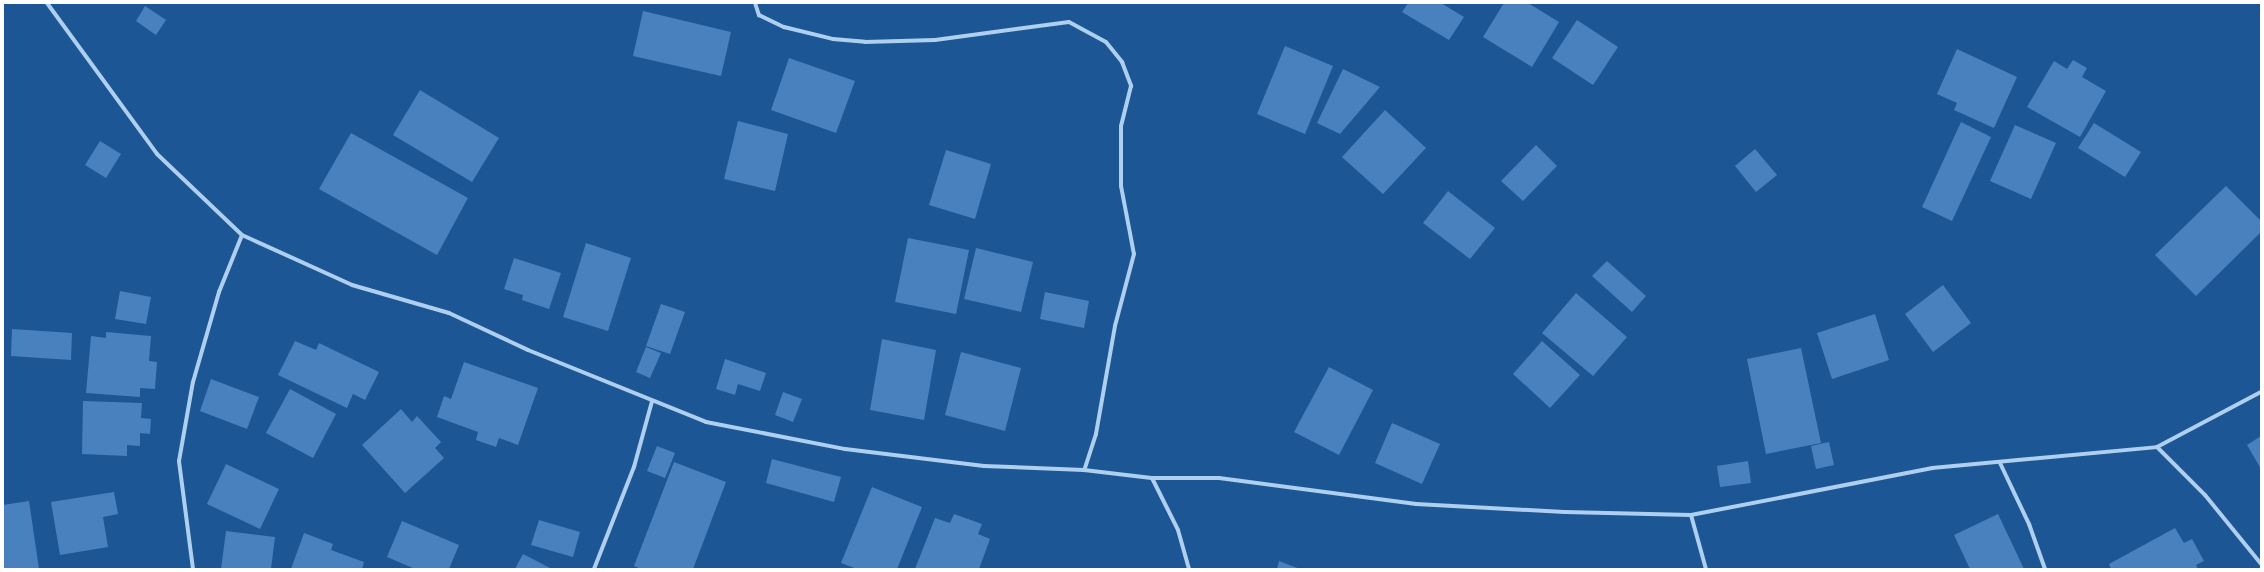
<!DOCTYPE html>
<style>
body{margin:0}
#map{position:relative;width:2264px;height:572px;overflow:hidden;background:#1c5695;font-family:"Archivo Narrow",sans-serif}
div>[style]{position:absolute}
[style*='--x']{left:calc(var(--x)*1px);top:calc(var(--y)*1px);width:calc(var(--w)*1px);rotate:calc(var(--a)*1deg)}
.building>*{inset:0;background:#4981be}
.street>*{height:4px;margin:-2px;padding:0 2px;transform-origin:2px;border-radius:2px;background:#aecfef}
span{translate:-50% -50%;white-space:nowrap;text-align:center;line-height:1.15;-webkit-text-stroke:3px #1c5695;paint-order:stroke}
.frame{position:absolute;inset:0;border:4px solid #fff;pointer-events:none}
</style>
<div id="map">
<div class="building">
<i style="clip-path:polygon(1408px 3px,1441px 3px,1464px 17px,1449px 40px,1402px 12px)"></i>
<i style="clip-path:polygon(1504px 3px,1528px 3px,1559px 22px,1532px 67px,1483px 37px)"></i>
<i style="clip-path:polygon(145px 6px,166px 20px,156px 35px,136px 21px)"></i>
<i style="clip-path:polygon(643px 11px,731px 32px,721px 76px,633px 56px)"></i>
<i style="clip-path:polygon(1577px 20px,1618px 47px,1593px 85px,1552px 58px)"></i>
<i style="clip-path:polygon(1285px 46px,1333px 66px,1305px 134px,1257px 114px)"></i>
<i style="clip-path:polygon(1957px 49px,2017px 77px,1994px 128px,1954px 110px,1957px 103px,1937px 94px)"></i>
<i style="clip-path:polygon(789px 58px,855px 81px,836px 133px,771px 110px)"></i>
<i style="clip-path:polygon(2073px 60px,2087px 68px,2082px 77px,2106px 91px,2080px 137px,2027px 107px,2054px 61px,2067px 69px)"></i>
<i style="clip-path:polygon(1343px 69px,1380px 87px,1340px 134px,1317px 123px)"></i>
<i style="clip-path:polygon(420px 90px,499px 138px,472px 182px,393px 135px)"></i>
<i style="clip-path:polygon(1385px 110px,1426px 148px,1383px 194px,1342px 157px)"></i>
<i style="clip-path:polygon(738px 121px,788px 134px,775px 191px,724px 179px)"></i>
<i style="clip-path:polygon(1961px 122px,1991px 137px,1952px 221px,1922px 207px)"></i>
<i style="clip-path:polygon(2094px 123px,2141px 152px,2125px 177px,2078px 148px)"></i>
<i style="clip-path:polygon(2015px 125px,2056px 143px,2031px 199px,1990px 181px)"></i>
<i style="clip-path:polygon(351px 133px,468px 198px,437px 255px,319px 189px)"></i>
<i style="clip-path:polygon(100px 141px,121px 154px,106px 178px,85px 165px)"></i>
<i style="clip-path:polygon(1536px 145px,1557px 166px,1523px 201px,1501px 181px)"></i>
<i style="clip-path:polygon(1755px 149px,1777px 175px,1756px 192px,1735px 166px)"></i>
<i style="clip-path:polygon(946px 150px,991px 164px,975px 219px,929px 205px)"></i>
<i style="clip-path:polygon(2226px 186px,2261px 221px,2261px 232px,2196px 296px,2155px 255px)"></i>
<i style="clip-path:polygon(1448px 191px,1495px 228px,1470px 259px,1423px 223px)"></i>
<i style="clip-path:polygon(908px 238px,969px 250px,956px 314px,895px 302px)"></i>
<i style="clip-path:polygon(586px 243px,631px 258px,608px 331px,563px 317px)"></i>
<i style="clip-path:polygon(976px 248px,1033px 262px,1021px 312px,964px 299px)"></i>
<i style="clip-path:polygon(514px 258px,561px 273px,549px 309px,522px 300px,523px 295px,504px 289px)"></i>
<i style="clip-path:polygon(1607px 261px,1646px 296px,1632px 312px,1592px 276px)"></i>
<i style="clip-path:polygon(1943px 285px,1971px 323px,1933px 352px,1905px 314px)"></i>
<i style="clip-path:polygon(120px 291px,151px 297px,146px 324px,115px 319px)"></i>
<i style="clip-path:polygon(1045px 292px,1089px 301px,1084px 328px,1040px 319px)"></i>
<i style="clip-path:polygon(1576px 293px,1627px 337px,1593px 376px,1542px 333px)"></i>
<i style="clip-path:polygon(661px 304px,685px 312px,670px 354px,646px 346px)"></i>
<i style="clip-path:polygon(1875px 314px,1889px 360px,1832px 379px,1817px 333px)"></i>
<i style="clip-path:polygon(12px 329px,72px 333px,71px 360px,11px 356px)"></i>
<i style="clip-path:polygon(106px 332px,151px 336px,149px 361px,157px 362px,155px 389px,140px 388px,140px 397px,86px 393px,91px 336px,106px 338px)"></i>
<i style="clip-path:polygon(882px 339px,936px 350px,924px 420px,870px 410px)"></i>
<i style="clip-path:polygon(295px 341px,316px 350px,319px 343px,379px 372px,365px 400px,353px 394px,347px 408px,278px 375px)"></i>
<i style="clip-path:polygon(1542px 341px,1580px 375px,1550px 408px,1513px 374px)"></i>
<i style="clip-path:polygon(646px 347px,661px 353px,650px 378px,636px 372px)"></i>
<i style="clip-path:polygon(1801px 348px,1821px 443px,1766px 454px,1747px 359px)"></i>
<i style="clip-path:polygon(961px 352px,1021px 368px,1005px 431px,945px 415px)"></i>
<i style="clip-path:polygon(725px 359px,766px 373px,760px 391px,738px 384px,735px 395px,716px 389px)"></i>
<i style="clip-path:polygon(464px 362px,538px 388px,518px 445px,499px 438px,496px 447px,476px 440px,478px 432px,437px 417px,444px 396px,451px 399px)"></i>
<i style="clip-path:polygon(1329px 367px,1373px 390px,1339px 455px,1294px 432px)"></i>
<i style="clip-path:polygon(211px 379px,259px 397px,247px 429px,200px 411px)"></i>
<i style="clip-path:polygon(290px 389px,336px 414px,313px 458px,266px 433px)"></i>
<i style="clip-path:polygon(783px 392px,802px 399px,793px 422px,775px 415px)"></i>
<i style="clip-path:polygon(83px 401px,142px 403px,141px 418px,151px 419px,150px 434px,140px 433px,140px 446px,127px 445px,127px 456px,82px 454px)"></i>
<i style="clip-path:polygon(401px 409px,412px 422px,417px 416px,441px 442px,435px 448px,444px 458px,405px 493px,362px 445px)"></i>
<i style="clip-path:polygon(1392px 423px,1440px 444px,1422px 484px,1375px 463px)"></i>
<i style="clip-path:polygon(2261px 436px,2261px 469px,2247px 445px)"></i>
<i style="clip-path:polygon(1829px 442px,1834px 465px,1816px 469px,1811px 446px)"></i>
<i style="clip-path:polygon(657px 446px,675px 453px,665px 478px,647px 471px)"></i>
<i style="clip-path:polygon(772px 459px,841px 477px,834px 502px,766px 483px)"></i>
<i style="clip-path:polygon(1748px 461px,1751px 483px,1720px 487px,1717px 466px)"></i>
<i style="clip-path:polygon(674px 462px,726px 482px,693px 569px,641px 569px,634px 566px)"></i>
<i style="clip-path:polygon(226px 464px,279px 489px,260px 529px,207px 504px)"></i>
<i style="clip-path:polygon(872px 487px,922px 507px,897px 569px,857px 569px,841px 563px)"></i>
<i style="clip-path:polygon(114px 492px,118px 514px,103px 517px,108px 547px,60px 555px,51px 502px)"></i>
<i style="clip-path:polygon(29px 501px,39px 569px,3px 569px,3px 505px)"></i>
<i style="clip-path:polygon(954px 514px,982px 524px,978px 534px,990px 539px,979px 569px,915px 569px,935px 518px,950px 523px)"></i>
<i style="clip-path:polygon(1998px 514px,2024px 569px,1970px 569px,1954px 535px)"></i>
<i style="clip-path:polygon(539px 520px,580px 532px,573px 557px,531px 545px)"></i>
<i style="clip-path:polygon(402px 521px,459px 545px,449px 569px,415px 569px,387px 557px)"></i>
<i style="clip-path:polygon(2175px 528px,2184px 543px,2192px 539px,2204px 561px,2196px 565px,2198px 569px,2111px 569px,2109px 564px)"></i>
<i style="clip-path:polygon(226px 531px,275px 537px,271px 569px,221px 569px)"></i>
<i style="clip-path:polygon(304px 533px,333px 544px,331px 550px,364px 562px,362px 569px,291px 569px)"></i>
<i style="clip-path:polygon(523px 554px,552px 569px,515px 569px)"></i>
<i style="clip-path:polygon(1279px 561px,1300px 569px,1277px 569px)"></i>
</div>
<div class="street">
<i style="--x:47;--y:3;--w:187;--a:53.9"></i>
<i style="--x:157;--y:154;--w:117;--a:43.6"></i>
<i style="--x:242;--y:235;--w:121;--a:24.4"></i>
<i style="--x:352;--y:285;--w:101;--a:16.1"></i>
<i style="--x:449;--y:313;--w:87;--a:25.1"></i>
<i style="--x:528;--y:350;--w:192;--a:22"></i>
<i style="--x:706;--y:422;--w:142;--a:11"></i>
<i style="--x:845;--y:449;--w:140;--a:7"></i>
<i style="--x:984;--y:466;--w:100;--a:2.3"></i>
<i style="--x:1084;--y:470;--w:68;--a:6.7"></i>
<i style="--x:1152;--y:478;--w:67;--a:0"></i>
<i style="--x:1219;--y:478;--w:199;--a:7.5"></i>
<i style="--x:1416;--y:504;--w:149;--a:3.1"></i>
<i style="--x:1565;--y:512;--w:126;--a:1.4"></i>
<i style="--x:1691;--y:515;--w:246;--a:-11"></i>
<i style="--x:1932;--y:468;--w:226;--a:-5.3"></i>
<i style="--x:2157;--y:447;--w:118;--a:-27.9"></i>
<i style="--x:755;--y:3;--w:13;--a:72"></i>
<i style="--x:759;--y:15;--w:28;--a:26"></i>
<i style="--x:784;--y:27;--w:50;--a:13.8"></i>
<i style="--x:833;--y:39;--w:32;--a:5"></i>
<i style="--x:865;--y:42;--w:70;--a:-1.6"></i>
<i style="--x:935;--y:40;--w:135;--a:-7.7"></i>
<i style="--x:1069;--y:22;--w:42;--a:28.4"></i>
<i style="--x:1106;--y:42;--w:26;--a:51"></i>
<i style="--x:1122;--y:62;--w:26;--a:69"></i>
<i style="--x:1131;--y:86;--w:41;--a:104"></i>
<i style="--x:1121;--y:126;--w:60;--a:90"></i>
<i style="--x:1121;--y:186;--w:69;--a:79.2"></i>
<i style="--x:1134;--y:254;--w:74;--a:104.8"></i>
<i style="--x:1115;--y:326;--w:110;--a:100"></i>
<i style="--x:1096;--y:434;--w:38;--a:108"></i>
<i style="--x:2157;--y:447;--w:68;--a:45"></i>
<i style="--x:2205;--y:495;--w:89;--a:50.9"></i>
<i style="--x:2000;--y:463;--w:68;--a:64.6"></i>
<i style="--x:2029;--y:524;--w:48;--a:70.4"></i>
<i style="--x:1152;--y:478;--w:58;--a:63.4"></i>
<i style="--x:1178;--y:530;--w:41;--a:74.2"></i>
<i style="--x:1691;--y:515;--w:56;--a:74.5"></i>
<i style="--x:193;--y:569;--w:109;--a:-97.4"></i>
<i style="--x:179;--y:461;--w:80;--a:-80"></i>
<i style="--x:193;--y:382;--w:94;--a:-73.9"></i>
<i style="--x:219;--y:292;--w:61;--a:-68"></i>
<i style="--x:594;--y:569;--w:110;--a:-68.6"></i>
<i style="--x:634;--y:467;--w:68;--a:-74.7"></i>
</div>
<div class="frame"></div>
</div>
